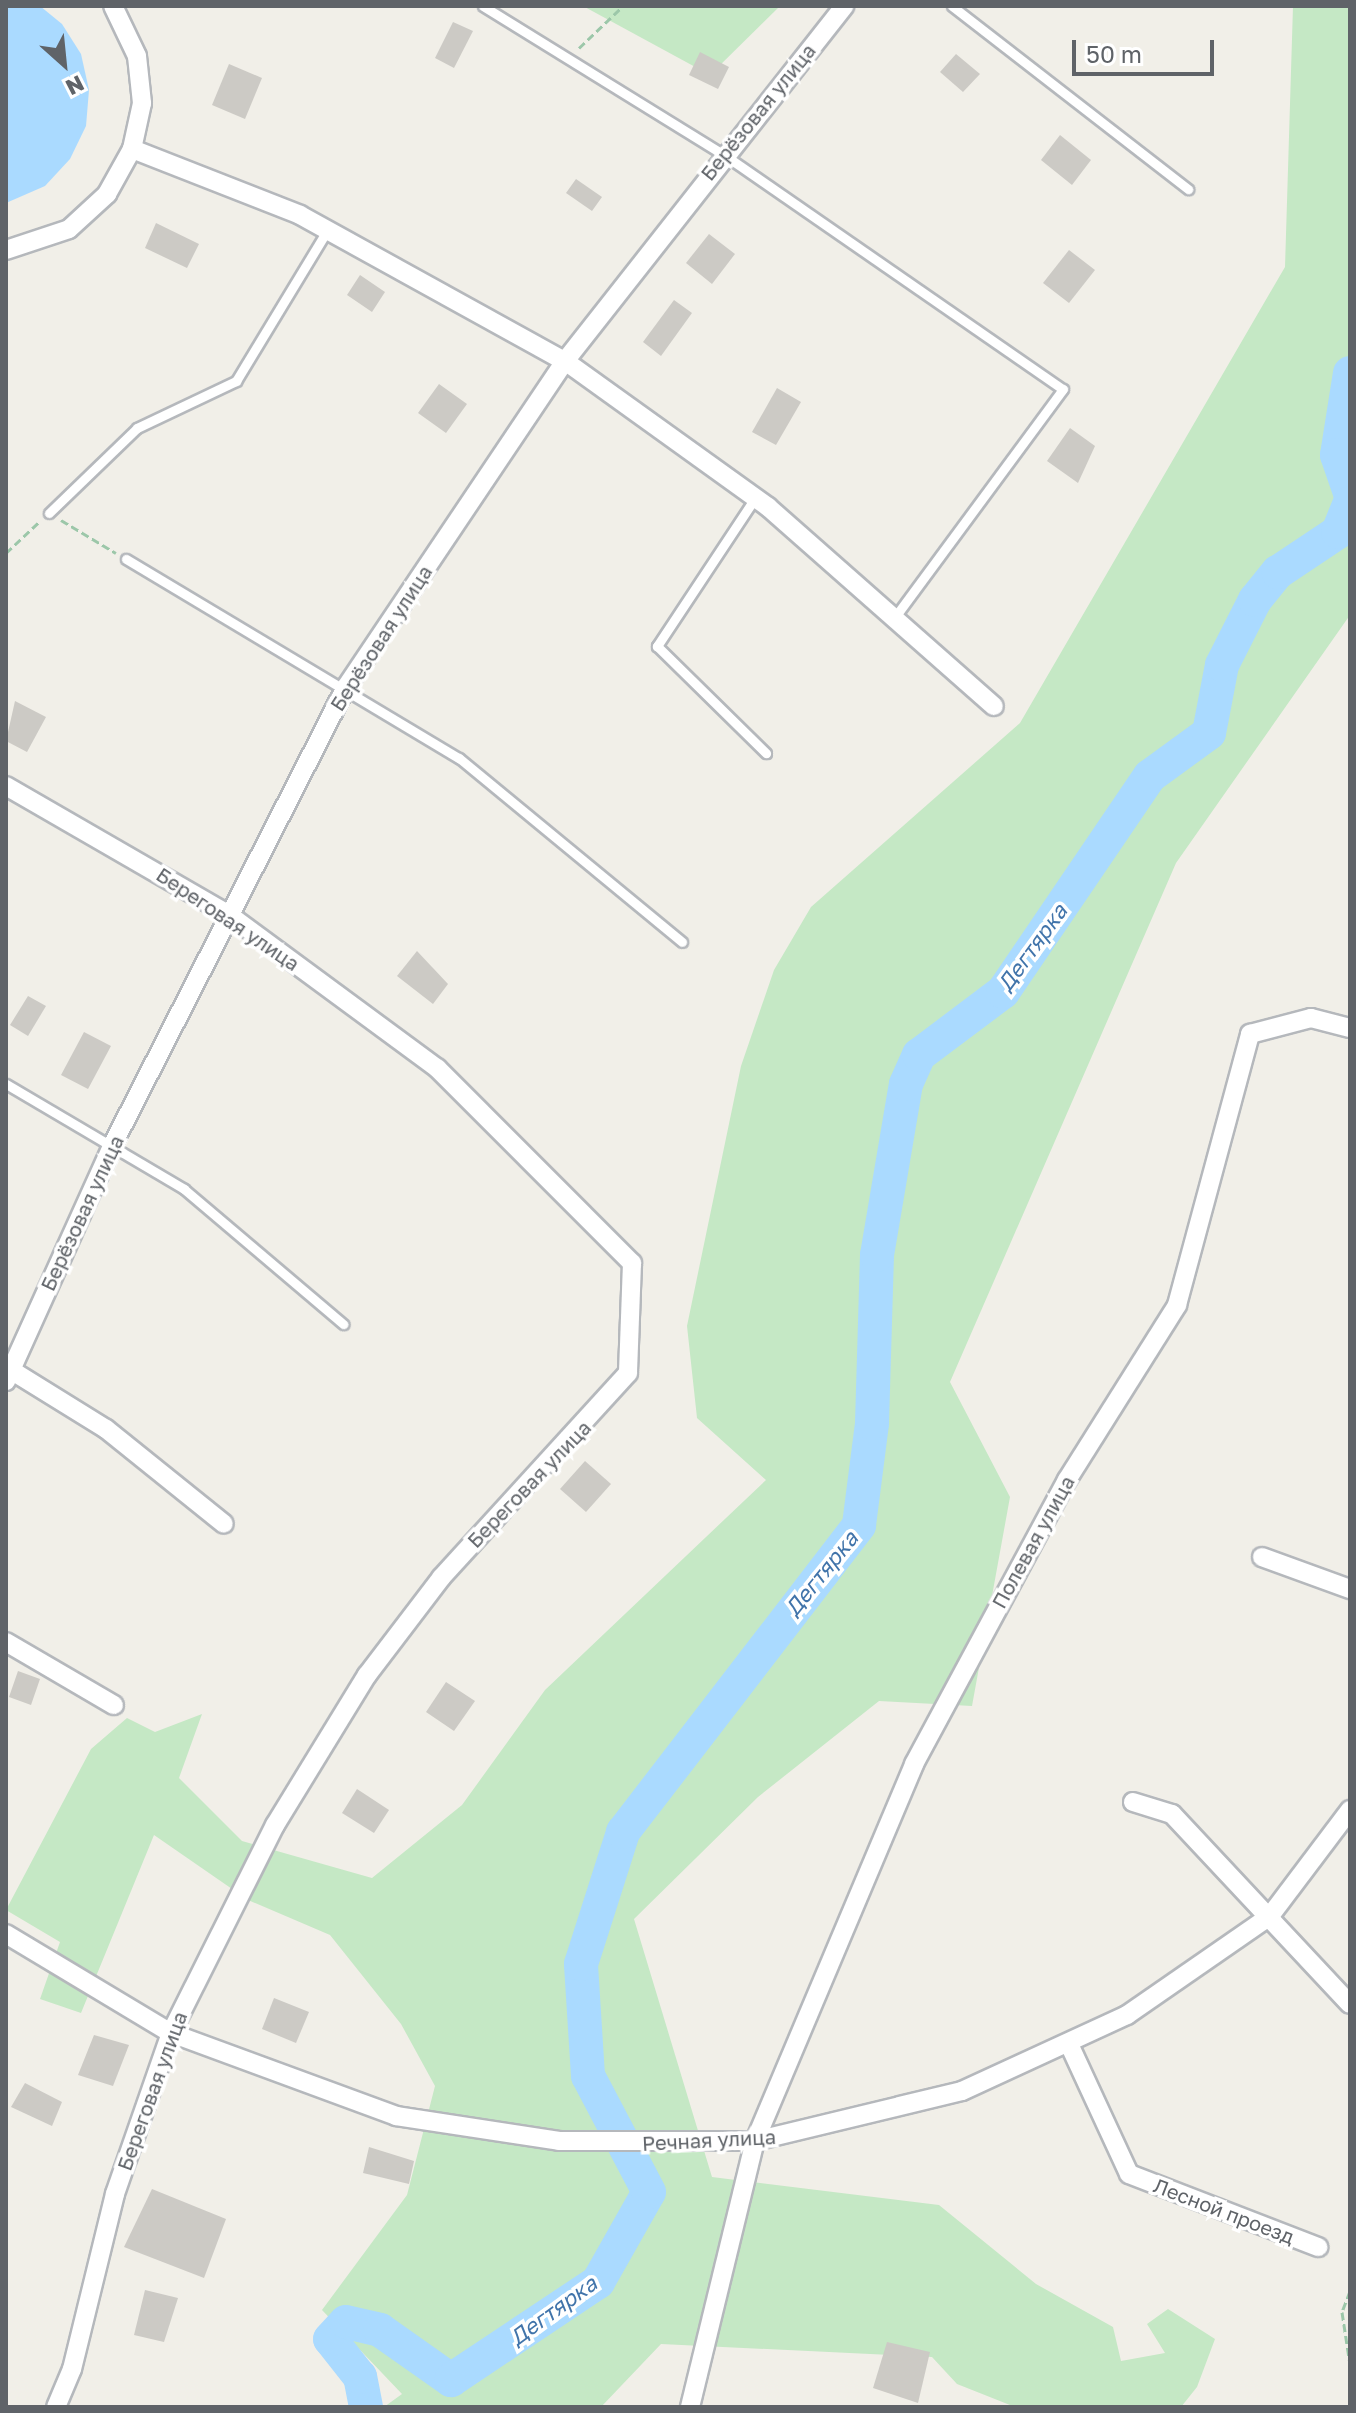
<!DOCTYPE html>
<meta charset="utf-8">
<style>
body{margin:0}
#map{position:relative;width:1356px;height:2413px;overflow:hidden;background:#f1efe8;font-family:"Golos Text",sans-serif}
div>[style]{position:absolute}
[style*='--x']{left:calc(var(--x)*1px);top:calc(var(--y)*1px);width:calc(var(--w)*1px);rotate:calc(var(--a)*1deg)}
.green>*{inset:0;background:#c5e8c5}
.water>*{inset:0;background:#aadaff}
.river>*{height:34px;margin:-17px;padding:0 17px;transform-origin:17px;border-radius:17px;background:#aadaff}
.building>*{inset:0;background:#cccac5}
.path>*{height:3px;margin-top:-1.5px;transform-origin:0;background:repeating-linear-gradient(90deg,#9cc7a9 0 8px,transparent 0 12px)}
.roads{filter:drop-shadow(2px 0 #b5b8bc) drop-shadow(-2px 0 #b5b8bc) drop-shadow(0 2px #b5b8bc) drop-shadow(0 -2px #b5b8bc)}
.lane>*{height:9px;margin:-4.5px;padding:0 4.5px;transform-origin:4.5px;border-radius:4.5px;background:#fff}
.street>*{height:18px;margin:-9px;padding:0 9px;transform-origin:9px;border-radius:9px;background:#fff}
span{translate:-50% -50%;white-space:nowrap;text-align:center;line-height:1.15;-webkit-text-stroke:7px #fff;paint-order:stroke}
.street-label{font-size:20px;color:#5f6368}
.water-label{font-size:22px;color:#4174aa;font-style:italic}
.frame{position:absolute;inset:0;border:8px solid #5f6368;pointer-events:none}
.north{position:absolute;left:24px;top:24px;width:80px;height:80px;-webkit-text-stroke:6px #fff;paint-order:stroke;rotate:153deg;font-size:22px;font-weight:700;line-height:32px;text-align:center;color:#5f6368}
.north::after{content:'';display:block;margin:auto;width:28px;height:36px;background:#5f6368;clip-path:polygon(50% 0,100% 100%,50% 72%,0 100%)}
.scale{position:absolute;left:1072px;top:40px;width:142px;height:36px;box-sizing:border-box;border:4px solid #5f6368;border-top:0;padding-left:10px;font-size:24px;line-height:28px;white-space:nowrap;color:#5f6368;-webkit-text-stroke:6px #fff;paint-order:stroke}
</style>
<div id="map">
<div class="green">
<i style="clip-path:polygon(583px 6px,780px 6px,710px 75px)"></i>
<i style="clip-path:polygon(1293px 6px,1350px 6px,1350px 615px,1176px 863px,950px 1382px,1010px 1497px,972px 1706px,879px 1701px,758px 1797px,634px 1919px,712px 2177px,939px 2205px,1036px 2284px,1113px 2327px,1121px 2361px,1165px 2353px,1147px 2324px,1168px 2309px,1215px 2339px,1197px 2387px,1181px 2407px,1015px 2407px,957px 2384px,932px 2357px,661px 2344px,601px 2407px,384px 2407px,402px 2394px,322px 2310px,407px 2195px,435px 2086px,401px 2024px,330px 1935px,248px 1900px,154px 1835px,81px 2013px,40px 1999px,60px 1942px,6px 1910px,91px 1749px,127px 1718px,155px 1732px,202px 1714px,179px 1778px,242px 1841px,372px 1878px,462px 1805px,545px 1690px,766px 1480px,697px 1418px,687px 1326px,741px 1066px,774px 970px,811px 907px,1020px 723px,1285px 267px)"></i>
</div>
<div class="water">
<i style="clip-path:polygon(6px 6px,40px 6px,62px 24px,81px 54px,89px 90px,86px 126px,70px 159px,45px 186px,6px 203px)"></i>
</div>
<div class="river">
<i style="--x:1350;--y:373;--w:83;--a:99"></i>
<i style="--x:1337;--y:455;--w:40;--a:71.1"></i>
<i style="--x:366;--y:2407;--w:31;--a:-101"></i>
<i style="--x:360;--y:2377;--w:48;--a:-128.3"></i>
<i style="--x:330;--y:2339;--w:23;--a:-47"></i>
<i style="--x:346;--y:2322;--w:35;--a:13"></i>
<i style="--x:380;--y:2330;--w:87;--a:35.2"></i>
<i style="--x:451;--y:2380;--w:177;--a:-33.7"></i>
<i style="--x:598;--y:2282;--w:103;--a:-60.5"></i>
<i style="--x:649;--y:2192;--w:131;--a:-117.7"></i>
<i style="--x:588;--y:2076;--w:112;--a:-93.6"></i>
<i style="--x:581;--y:1964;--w:139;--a:-72.3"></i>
<i style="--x:623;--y:1832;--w:387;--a:-52.4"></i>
<i style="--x:859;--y:1525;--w:103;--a:-82.7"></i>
<i style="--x:872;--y:1423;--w:168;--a:-88.3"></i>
<i style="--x:877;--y:1255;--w:173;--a:-80.4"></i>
<i style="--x:906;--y:1084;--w:32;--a:-66"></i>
<i style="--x:919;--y:1055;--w:105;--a:-36.9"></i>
<i style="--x:1003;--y:992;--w:261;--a:-55.8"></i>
<i style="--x:1150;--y:776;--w:73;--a:-36.1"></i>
<i style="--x:1209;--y:733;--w:69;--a:-79.2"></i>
<i style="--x:1222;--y:665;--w:73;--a:-63.1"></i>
<i style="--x:1255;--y:600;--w:36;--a:-51"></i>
<i style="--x:1278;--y:572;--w:72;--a:-33.7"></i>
<i style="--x:1338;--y:532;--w:31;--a:-68"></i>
</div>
<div class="building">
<i style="clip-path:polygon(453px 22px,473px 31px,454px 68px,435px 58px)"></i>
<i style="clip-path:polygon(700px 52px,729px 67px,718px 89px,689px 75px)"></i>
<i style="clip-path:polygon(956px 54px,980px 74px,963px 92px,940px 72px)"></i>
<i style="clip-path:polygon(229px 64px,262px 78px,245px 119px,212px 105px)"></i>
<i style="clip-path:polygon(1060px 135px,1091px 160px,1072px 185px,1041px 160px)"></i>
<i style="clip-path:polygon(576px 179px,602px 197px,592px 211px,566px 193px)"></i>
<i style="clip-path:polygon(156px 223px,199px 244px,187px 268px,145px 248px)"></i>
<i style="clip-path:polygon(709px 234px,735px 254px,712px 284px,686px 263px)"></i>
<i style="clip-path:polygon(1069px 250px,1095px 270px,1069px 303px,1043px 283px)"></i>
<i style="clip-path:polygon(360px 275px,385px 292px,372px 312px,347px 295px)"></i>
<i style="clip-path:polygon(674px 300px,692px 313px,661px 356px,643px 342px)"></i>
<i style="clip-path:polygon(439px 384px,467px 404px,446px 433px,418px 413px)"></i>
<i style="clip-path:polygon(777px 388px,801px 402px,776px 445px,752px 432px)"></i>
<i style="clip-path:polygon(1070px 428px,1095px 446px,1078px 483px,1047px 461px)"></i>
<i style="clip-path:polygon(15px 701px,46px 717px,27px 752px,6px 741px)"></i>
<i style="clip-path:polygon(417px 951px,448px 984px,433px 1004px,397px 976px)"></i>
<i style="clip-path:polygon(28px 996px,46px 1006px,28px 1036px,10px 1025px)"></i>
<i style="clip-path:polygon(84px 1032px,111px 1046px,88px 1089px,61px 1075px)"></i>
<i style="clip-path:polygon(585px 1461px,611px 1484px,586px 1512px,560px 1489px)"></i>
<i style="clip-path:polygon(18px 1671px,40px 1679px,31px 1705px,9px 1697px)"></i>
<i style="clip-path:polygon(446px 1682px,475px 1701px,454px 1731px,426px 1712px)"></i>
<i style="clip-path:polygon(357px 1789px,389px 1810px,374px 1833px,342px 1813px)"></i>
<i style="clip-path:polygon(274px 1998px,309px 2012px,296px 2043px,262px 2029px)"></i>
<i style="clip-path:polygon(94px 2035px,129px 2045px,113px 2086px,78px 2075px)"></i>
<i style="clip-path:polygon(25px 2083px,62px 2102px,52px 2126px,11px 2107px)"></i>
<i style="clip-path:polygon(369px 2147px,414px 2161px,409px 2184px,363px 2173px)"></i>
<i style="clip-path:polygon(152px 2189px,226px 2219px,204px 2278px,124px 2247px)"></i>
<i style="clip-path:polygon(145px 2290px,178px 2298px,164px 2342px,134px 2335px)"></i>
<i style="clip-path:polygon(887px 2342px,930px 2352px,918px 2403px,873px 2388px)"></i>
</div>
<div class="path">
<i style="--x:579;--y:48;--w:61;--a:-43.7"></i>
<i style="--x:61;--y:520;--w:64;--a:31"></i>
<i style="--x:6;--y:553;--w:45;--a:-43.2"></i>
<i style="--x:1350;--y:2291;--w:22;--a:111"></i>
<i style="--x:1342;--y:2312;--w:53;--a:81.3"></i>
</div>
<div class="roads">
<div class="lane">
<i style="--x:483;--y:6;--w:282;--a:31.7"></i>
<i style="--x:723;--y:154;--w:413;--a:34.7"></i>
<i style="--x:1063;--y:389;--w:285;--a:126.4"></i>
<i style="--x:952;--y:6;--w:299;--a:37.8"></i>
<i style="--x:755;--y:498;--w:178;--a:123.5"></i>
<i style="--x:657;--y:646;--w:153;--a:44.5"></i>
<i style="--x:49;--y:513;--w:122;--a:-44"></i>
<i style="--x:137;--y:428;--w:110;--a:-25.4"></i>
<i style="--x:236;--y:381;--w:178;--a:-58.8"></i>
<i style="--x:126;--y:559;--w:388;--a:30.9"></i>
<i style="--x:459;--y:758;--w:289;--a:39.5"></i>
<i style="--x:6;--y:1084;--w:207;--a:30.5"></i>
<i style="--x:184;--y:1189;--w:209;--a:40.3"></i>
</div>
<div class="street">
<i style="--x:132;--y:149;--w:180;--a:21.4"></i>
<i style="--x:300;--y:215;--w:303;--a:28.9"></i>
<i style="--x:565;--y:361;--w:250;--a:35.7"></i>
<i style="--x:768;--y:507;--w:301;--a:41.4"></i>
<i style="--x:6;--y:250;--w:66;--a:-18.4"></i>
<i style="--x:69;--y:229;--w:52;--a:-42.6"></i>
<i style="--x:107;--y:194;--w:51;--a:-60.9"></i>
<i style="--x:132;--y:149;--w:47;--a:-77.7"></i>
<i style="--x:142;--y:103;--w:47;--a:-96.1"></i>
<i style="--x:137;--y:56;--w:55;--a:-115.6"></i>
<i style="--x:6;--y:786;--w:256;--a:30"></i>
<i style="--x:228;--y:914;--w:260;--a:36.4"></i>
<i style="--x:437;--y:1068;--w:276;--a:45"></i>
<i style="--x:632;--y:1263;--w:110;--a:92.1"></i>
<i style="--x:628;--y:1373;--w:277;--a:132.4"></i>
<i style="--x:441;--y:1578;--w:122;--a:127.3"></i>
<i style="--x:367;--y:1675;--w:176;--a:121.5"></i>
<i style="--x:275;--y:1825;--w:233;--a:116.6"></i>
<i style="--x:171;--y:2033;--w:170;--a:109.2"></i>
<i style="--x:115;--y:2194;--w:180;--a:103.8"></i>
<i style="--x:72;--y:2369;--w:41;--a:112.8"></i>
<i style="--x:6;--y:1367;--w:118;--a:31.8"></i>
<i style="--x:106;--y:1429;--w:151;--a:38.8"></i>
<i style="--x:6;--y:1381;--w:258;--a:-65.7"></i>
<i style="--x:112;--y:1146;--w:515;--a:-62.99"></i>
<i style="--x:346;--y:687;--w:393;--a:-56.1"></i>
<i style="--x:565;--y:361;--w:452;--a:-51.8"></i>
<i style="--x:1262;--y:1557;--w:94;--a:20"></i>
<i style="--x:6;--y:1642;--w:125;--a:30.3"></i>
<i style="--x:1133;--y:1802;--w:41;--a:17.1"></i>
<i style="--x:1172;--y:1814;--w:260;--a:46.9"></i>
<i style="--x:6;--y:1934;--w:192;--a:31"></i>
<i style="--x:171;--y:2033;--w:240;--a:20.2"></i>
<i style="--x:396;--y:2116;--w:165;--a:8.7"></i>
<i style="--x:559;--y:2141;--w:196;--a:0"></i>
<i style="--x:755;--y:2141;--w:213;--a:-13.6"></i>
<i style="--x:962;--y:2091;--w:182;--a:-24.7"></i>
<i style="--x:1127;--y:2015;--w:174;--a:-34.7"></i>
<i style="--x:1270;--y:1916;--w:133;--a:-53"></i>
<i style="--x:1069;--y:2044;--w:143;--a:65.2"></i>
<i style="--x:1129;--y:2174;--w:203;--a:21.1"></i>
<i style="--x:690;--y:2407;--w:274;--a:-76.3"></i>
<i style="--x:755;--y:2141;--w:409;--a:-67.1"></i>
<i style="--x:914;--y:1764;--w:323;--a:-61.7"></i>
<i style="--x:1067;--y:1480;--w:207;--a:-57.8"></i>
<i style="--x:1177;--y:1305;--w:281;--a:-74.9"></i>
<i style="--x:1250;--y:1034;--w:63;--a:-14.7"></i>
<i style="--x:1311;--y:1018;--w:40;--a:14.4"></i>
</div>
</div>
<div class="street-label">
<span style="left:758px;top:112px;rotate:-51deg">Берёзовая улица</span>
<span style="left:381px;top:638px;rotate:-57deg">Берёзовая улица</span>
<span style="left:228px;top:919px;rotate:34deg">Береговая улица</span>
<span style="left:82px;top:1213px;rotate:-65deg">Берёзовая улица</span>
<span style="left:529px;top:1484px;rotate:-46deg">Береговая улица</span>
<span style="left:1033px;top:1542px;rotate:-61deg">Полевая улица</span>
<span style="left:152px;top:2091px;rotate:-70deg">Береговая улица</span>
<span style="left:709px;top:2140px;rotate:-3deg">Речная улица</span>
<span style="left:1224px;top:2211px;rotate:21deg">Лесной проезд</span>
</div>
<div class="water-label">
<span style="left:1032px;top:947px;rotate:-54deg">Дегтярка</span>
<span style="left:821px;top:1573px;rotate:-51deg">Дегтярка</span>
<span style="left:553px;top:2310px;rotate:-36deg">Дегтярка</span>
</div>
<div class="frame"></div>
<div class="north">N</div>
<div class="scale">50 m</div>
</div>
